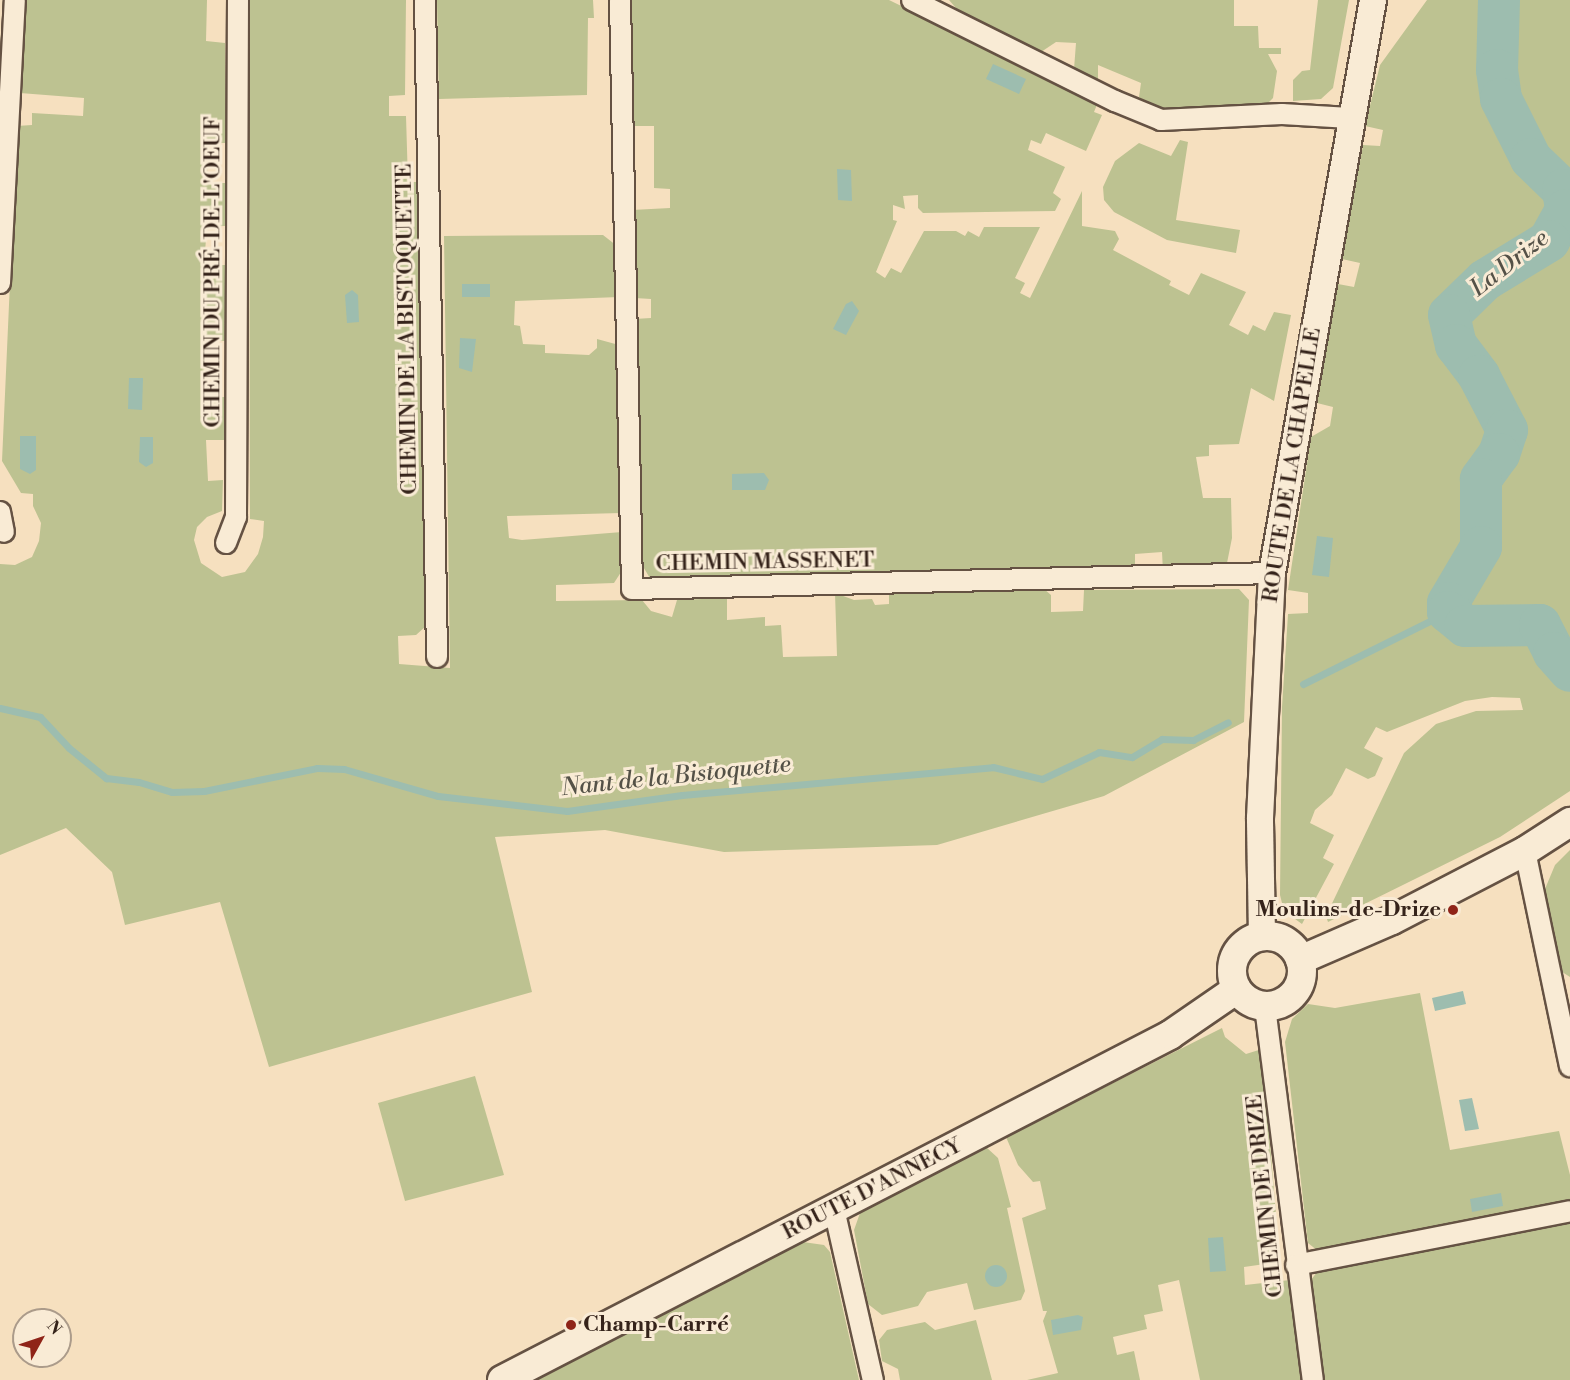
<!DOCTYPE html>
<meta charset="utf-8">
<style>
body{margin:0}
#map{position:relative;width:1570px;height:1380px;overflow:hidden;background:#f6e0bf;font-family:"Libre Bodoni",serif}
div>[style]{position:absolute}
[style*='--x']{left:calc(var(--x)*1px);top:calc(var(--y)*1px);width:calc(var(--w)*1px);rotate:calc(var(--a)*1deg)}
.green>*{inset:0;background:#bdc291}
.water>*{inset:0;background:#9dbdaf}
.round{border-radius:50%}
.stream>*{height:7px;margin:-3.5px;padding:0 3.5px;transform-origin:3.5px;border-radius:3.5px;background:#9dbdaf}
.river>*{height:42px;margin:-21px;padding:0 21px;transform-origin:21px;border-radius:21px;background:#9dbdaf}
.roads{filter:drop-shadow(2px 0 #655243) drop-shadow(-2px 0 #655243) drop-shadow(0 2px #655243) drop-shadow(0 -2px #655243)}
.minor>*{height:20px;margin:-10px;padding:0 10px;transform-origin:10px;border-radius:10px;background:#f9ebd5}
.tertiary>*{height:26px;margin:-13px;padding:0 13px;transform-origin:13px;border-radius:13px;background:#f9ebd5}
.secondary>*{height:28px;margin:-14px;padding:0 14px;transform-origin:14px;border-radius:14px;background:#f9ebd5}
.secondary>.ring{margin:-14px;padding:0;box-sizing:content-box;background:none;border:28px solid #f9ebd5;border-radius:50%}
.dots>*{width:16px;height:16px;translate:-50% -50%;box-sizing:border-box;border:3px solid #f9ebd5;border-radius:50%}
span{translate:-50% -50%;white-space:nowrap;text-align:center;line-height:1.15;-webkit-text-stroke:6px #f9ebd5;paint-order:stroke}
.street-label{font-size:22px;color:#35231a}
.poi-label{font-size:22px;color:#35231a;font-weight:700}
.right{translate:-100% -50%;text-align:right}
.left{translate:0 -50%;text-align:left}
.water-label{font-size:24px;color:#545147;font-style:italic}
.north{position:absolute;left:12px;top:1308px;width:60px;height:60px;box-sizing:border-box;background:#f9ebd5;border:2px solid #ab9b8a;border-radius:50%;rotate:50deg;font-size:16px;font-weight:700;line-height:24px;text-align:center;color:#35231a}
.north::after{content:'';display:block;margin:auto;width:21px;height:27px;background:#8f2418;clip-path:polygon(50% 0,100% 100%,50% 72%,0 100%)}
</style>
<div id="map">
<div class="green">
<i style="clip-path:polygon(24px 0,207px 0,206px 41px,225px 43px,226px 143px,208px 143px,207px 183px,227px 183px,226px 226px,207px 226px,204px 265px,226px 265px,227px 341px,211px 341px,210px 357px,205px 358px,206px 397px,226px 397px,226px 440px,206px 440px,208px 481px,223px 480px,222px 511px,207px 517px,197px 527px,194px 540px,201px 563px,222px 577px,245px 572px,258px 554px,263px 537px,264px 521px,250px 519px,249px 0,406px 0,405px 95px,389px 96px,389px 116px,406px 116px,408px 182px,419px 182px,426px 626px,416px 635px,398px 636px,399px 664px,450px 668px,444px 236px,603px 235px,617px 246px,619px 297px,515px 301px,514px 325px,520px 326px,523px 344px,545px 345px,545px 353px,589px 355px,597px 348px,597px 339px,619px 345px,621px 513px,507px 516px,509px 538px,522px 540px,622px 532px,623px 569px,614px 583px,556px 585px,556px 601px,642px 600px,651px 611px,672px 617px,677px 600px,727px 598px,727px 620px,765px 617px,765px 626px,781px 625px,783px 657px,837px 656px,835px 593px,854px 600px,872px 599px,875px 605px,889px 604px,889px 593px,1044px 589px,1051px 595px,1051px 612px,1083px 611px,1084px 590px,1239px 589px,1249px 600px,1244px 722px,1104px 796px,937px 845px,724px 852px,605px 830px,495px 837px,532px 992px,269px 1067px,220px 902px,125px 925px,112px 872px,66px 828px,0 855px,0 564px,15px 565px,32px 557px,39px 541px,41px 523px,33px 506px,33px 494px,21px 493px,2px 461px,17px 126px,32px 125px,32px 113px,83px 116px,84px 98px,20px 93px)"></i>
<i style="clip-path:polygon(437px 0,593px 0,594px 18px,588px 18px,587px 95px,439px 99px)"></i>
<i style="clip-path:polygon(628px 0,889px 0,1098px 102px,1094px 112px,1102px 115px,1086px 151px,1046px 133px,1041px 144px,1031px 140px,1028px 150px,1065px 167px,1053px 193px,1061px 199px,1055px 211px,923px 213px,918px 208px,918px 195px,903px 196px,905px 209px,893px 205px,893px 220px,897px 221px,876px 272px,885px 278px,891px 268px,901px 273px,924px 231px,956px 231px,965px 236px,968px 231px,979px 237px,984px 227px,1040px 227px,1015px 278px,1025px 283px,1020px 293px,1030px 298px,1082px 191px,1082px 226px,1115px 231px,1119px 239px,1113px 250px,1171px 281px,1169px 285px,1189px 295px,1201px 273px,1246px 292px,1229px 325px,1248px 335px,1253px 325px,1265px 331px,1274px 312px,1291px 315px,1274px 401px,1251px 388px,1239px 444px,1209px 445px,1209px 456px,1196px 457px,1203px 498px,1231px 498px,1232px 538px,1227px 563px,1220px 570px,1163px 572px,1162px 552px,1135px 554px,1135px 572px,651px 580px,638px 558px,634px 319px,651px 318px,651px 299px,635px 298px,632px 210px,670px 208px,670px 189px,654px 188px,654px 126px,630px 126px)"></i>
<i style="clip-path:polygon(949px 0,1234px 0,1234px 26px,1258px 26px,1259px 48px,1281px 48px,1281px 54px,1268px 54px,1277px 71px,1273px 98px,1266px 105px,1171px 110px,1148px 104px,1139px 97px,1141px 83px,1098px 65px,1098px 81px,1074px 69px,1076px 43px,1056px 42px,1041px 52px,962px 15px)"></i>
<i style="clip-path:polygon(1318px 0,1349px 0,1333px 88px,1321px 99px,1293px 101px,1293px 80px,1302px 71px,1310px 70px)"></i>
<i style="clip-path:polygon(1427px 0,1570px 0,1570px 791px,1500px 837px,1328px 922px,1326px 916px,1404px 753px,1436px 724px,1476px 711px,1523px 710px,1520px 698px,1492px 697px,1465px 701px,1387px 732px,1376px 727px,1364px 748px,1383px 758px,1375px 776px,1368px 779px,1346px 768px,1332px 795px,1315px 810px,1310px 823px,1334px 835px,1323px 858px,1334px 864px,1302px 924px,1284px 911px,1280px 895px,1282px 707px,1288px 614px,1308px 613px,1308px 593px,1288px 590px,1311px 437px,1330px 426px,1333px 407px,1317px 403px,1338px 284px,1354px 287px,1360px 263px,1342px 259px,1363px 145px,1380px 146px,1383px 130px,1365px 126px,1380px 65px)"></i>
<i style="clip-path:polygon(1180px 140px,1188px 142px,1176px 220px,1240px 230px,1236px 253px,1167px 240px,1114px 212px,1104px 200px,1103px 187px,1115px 161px,1139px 143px,1171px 156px)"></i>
<i style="clip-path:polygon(1570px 850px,1570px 977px,1559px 970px,1545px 889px,1555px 865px)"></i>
<i style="clip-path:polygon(1420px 993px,1450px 1150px,1559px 1131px,1570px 1175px,1570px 1204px,1318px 1251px,1308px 1243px,1285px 1042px,1292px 1019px,1308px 1004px,1335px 1008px)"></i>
<i style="clip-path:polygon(1222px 1028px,1225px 1037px,1246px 1054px,1262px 1049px,1280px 1262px,1244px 1267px,1245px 1285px,1290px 1280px,1301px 1380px,1200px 1380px,1179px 1280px,1158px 1285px,1163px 1311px,1144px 1315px,1147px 1329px,1113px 1337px,1117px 1355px,1134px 1351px,1140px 1380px,1027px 1380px,1058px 1373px,1043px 1321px,1047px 1311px,1043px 1311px,1022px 1218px,1046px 1209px,1040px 1181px,1033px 1182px,1018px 1165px,1006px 1137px)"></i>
<i style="clip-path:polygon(475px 1076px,504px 1175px,405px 1201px,378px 1103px)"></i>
<i style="clip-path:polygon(986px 1147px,998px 1158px,1011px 1207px,1007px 1208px,1025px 1291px,1021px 1300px,974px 1310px,967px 1283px,927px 1292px,918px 1306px,882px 1315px,868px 1304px,854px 1230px,860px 1213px)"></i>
<i style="clip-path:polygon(1570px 1223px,1570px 1380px,1322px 1380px,1311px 1280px,1320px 1268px)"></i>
<i style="clip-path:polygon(803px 1242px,824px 1245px,830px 1252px,859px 1380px,537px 1380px)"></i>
<i style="clip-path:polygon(976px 1320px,992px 1380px,900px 1380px,898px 1369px,882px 1361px,879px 1340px,887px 1330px,925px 1322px,935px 1330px)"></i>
</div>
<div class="water">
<i style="clip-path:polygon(993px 64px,1026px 79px,1019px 94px,986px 79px)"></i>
<i style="clip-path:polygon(837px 169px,851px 170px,852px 201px,838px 200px)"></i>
<i style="clip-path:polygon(462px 284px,490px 284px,490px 297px,462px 297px)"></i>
<i style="clip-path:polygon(352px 290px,358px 295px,359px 322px,347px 323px,345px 295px)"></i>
<i style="clip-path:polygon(852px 301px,859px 311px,846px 335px,833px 329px,846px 304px)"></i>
<i style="clip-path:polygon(460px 338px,476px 339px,472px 372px,459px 368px)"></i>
<i style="clip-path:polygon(129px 378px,143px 378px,142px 410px,128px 409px)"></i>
<i style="clip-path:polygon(20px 436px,36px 436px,36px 470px,30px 474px,20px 469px)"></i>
<i style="clip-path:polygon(140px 437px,153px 437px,153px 463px,146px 467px,139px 462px)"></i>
<i style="clip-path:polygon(764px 473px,769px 480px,765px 490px,732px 490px,732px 474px)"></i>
<i style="clip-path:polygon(1317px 536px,1333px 538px,1329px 577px,1312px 575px)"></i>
<i style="clip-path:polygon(1463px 991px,1466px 1004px,1435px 1011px,1432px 998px)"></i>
<i style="clip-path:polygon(1472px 1098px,1479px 1129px,1465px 1131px,1459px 1100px)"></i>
<i style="clip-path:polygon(1501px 1193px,1503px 1206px,1472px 1212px,1470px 1199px)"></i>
<i style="clip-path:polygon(1223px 1237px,1226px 1271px,1210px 1272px,1208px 1238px)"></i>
<i class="round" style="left:985px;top:1265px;width:22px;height:22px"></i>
<i style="clip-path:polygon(1078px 1315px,1083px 1317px,1081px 1330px,1053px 1335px,1051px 1320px)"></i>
</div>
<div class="stream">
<i style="--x:1303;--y:684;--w:162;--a:-26.4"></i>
<i style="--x:0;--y:708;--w:41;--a:12.7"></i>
<i style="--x:40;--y:717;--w:42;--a:46.9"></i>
<i style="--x:69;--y:748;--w:48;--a:39"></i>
<i style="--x:106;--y:778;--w:33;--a:7"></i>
<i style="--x:139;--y:782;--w:34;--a:17"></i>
<i style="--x:172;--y:792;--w:32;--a:-2"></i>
<i style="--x:204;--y:791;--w:115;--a:-11.5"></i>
<i style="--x:317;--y:768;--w:27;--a:2"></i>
<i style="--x:344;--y:769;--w:98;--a:16"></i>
<i style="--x:438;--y:796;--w:130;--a:6.6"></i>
<i style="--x:567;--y:811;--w:116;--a:-7.9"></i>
<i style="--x:682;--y:795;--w:312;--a:-5.1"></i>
<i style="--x:993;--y:767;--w:50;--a:13.8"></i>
<i style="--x:1042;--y:779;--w:63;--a:-25.3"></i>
<i style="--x:1099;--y:752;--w:33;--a:9"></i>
<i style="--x:1132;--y:757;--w:35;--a:-31"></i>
<i style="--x:1162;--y:739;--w:31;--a:2"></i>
<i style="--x:1193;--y:740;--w:39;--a:-27"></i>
</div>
<div class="river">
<i style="--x:1499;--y:0;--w:70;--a:91.6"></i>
<i style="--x:1497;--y:70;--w:29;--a:82"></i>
<i style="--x:1501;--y:99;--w:67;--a:63.4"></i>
<i style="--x:1531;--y:159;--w:45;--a:44.1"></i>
<i style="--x:1563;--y:190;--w:20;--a:81"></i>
<i style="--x:1566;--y:210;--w:35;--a:119"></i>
<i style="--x:1549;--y:241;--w:75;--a:148.6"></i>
<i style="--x:1485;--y:280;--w:50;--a:135.8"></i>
<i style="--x:1449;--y:315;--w:31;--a:77"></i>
<i style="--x:1456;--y:345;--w:39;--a:53"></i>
<i style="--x:1479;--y:376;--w:61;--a:62.6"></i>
<i style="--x:1507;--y:430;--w:25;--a:108"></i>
<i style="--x:1499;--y:454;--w:31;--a:126"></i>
<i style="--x:1481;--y:479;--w:68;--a:90"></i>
<i style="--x:1481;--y:547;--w:65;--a:120.5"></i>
<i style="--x:1448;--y:603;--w:9;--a:90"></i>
<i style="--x:1448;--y:612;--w:22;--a:39"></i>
<i style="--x:1465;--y:626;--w:75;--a:-0.8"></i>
<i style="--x:1540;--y:625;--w:31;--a:63"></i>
<i style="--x:1554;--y:653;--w:24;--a:48"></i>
</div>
<div class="roads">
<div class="minor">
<i style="--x:425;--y:0;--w:657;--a:88.95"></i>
<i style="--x:620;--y:0;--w:589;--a:88.83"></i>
<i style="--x:632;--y:589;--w:640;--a:-1.43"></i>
<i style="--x:912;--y:0;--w:227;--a:26.5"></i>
<i style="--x:1115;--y:101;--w:50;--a:22.4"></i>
<i style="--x:1161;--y:120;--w:121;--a:-2.8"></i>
<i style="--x:1282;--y:114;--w:68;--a:3.4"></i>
<i style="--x:0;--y:283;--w:283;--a:-87"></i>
<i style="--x:0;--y:512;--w:20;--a:79"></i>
<i style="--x:226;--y:543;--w:28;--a:-69"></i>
<i style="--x:236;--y:517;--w:517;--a:-89.78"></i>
<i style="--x:1525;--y:851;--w:220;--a:78.2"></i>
<i style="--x:1265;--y:1007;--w:376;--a:82.7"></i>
<i style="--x:834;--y:1209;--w:175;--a:77.2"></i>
<i style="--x:1296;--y:1265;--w:279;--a:-11.1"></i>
</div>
<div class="tertiary">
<i style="--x:1262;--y:936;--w:118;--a:-91"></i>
<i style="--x:1260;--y:818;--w:245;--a:-87.2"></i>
<i style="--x:1272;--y:573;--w:582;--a:-80"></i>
</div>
<div class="secondary">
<i class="ring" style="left:1232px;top:936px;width:42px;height:42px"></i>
<i style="--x:1300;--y:960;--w:100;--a:-23.5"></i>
<i style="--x:1392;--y:920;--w:150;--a:-27.4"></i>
<i style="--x:1525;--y:851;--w:54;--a:-32.8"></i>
<i style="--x:502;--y:1380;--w:752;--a:-27.31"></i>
<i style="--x:1170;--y:1035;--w:81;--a:-34.5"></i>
</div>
</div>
<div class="dots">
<i style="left:1453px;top:910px;background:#8f2418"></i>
<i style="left:571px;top:1325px;background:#8f2418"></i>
</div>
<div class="street-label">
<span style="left:213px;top:272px;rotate:-90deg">CHEMIN DU PRÉ-DE-L'OEUF</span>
<span style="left:407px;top:329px;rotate:-91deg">CHEMIN DE LA BISTOQUETTE</span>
<span style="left:1292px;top:465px;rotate:-81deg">ROUTE DE LA CHAPELLE</span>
<span style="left:765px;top:562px;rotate:-1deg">CHEMIN MASSENET</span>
<span style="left:872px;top:1189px;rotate:-27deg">ROUTE D'ANNECY</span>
<span style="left:1265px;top:1196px;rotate:-96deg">CHEMIN DE DRIZE</span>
</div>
<div class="poi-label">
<span class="right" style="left:1441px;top:910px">Moulins-de-Drize</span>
<span class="left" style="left:583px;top:1325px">Champ-Carré</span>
</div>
<div class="water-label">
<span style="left:1510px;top:264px;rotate:-38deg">La Drize</span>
<span style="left:676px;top:777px;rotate:-6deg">Nant de la Bistoquette</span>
</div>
<div class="north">N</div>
</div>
